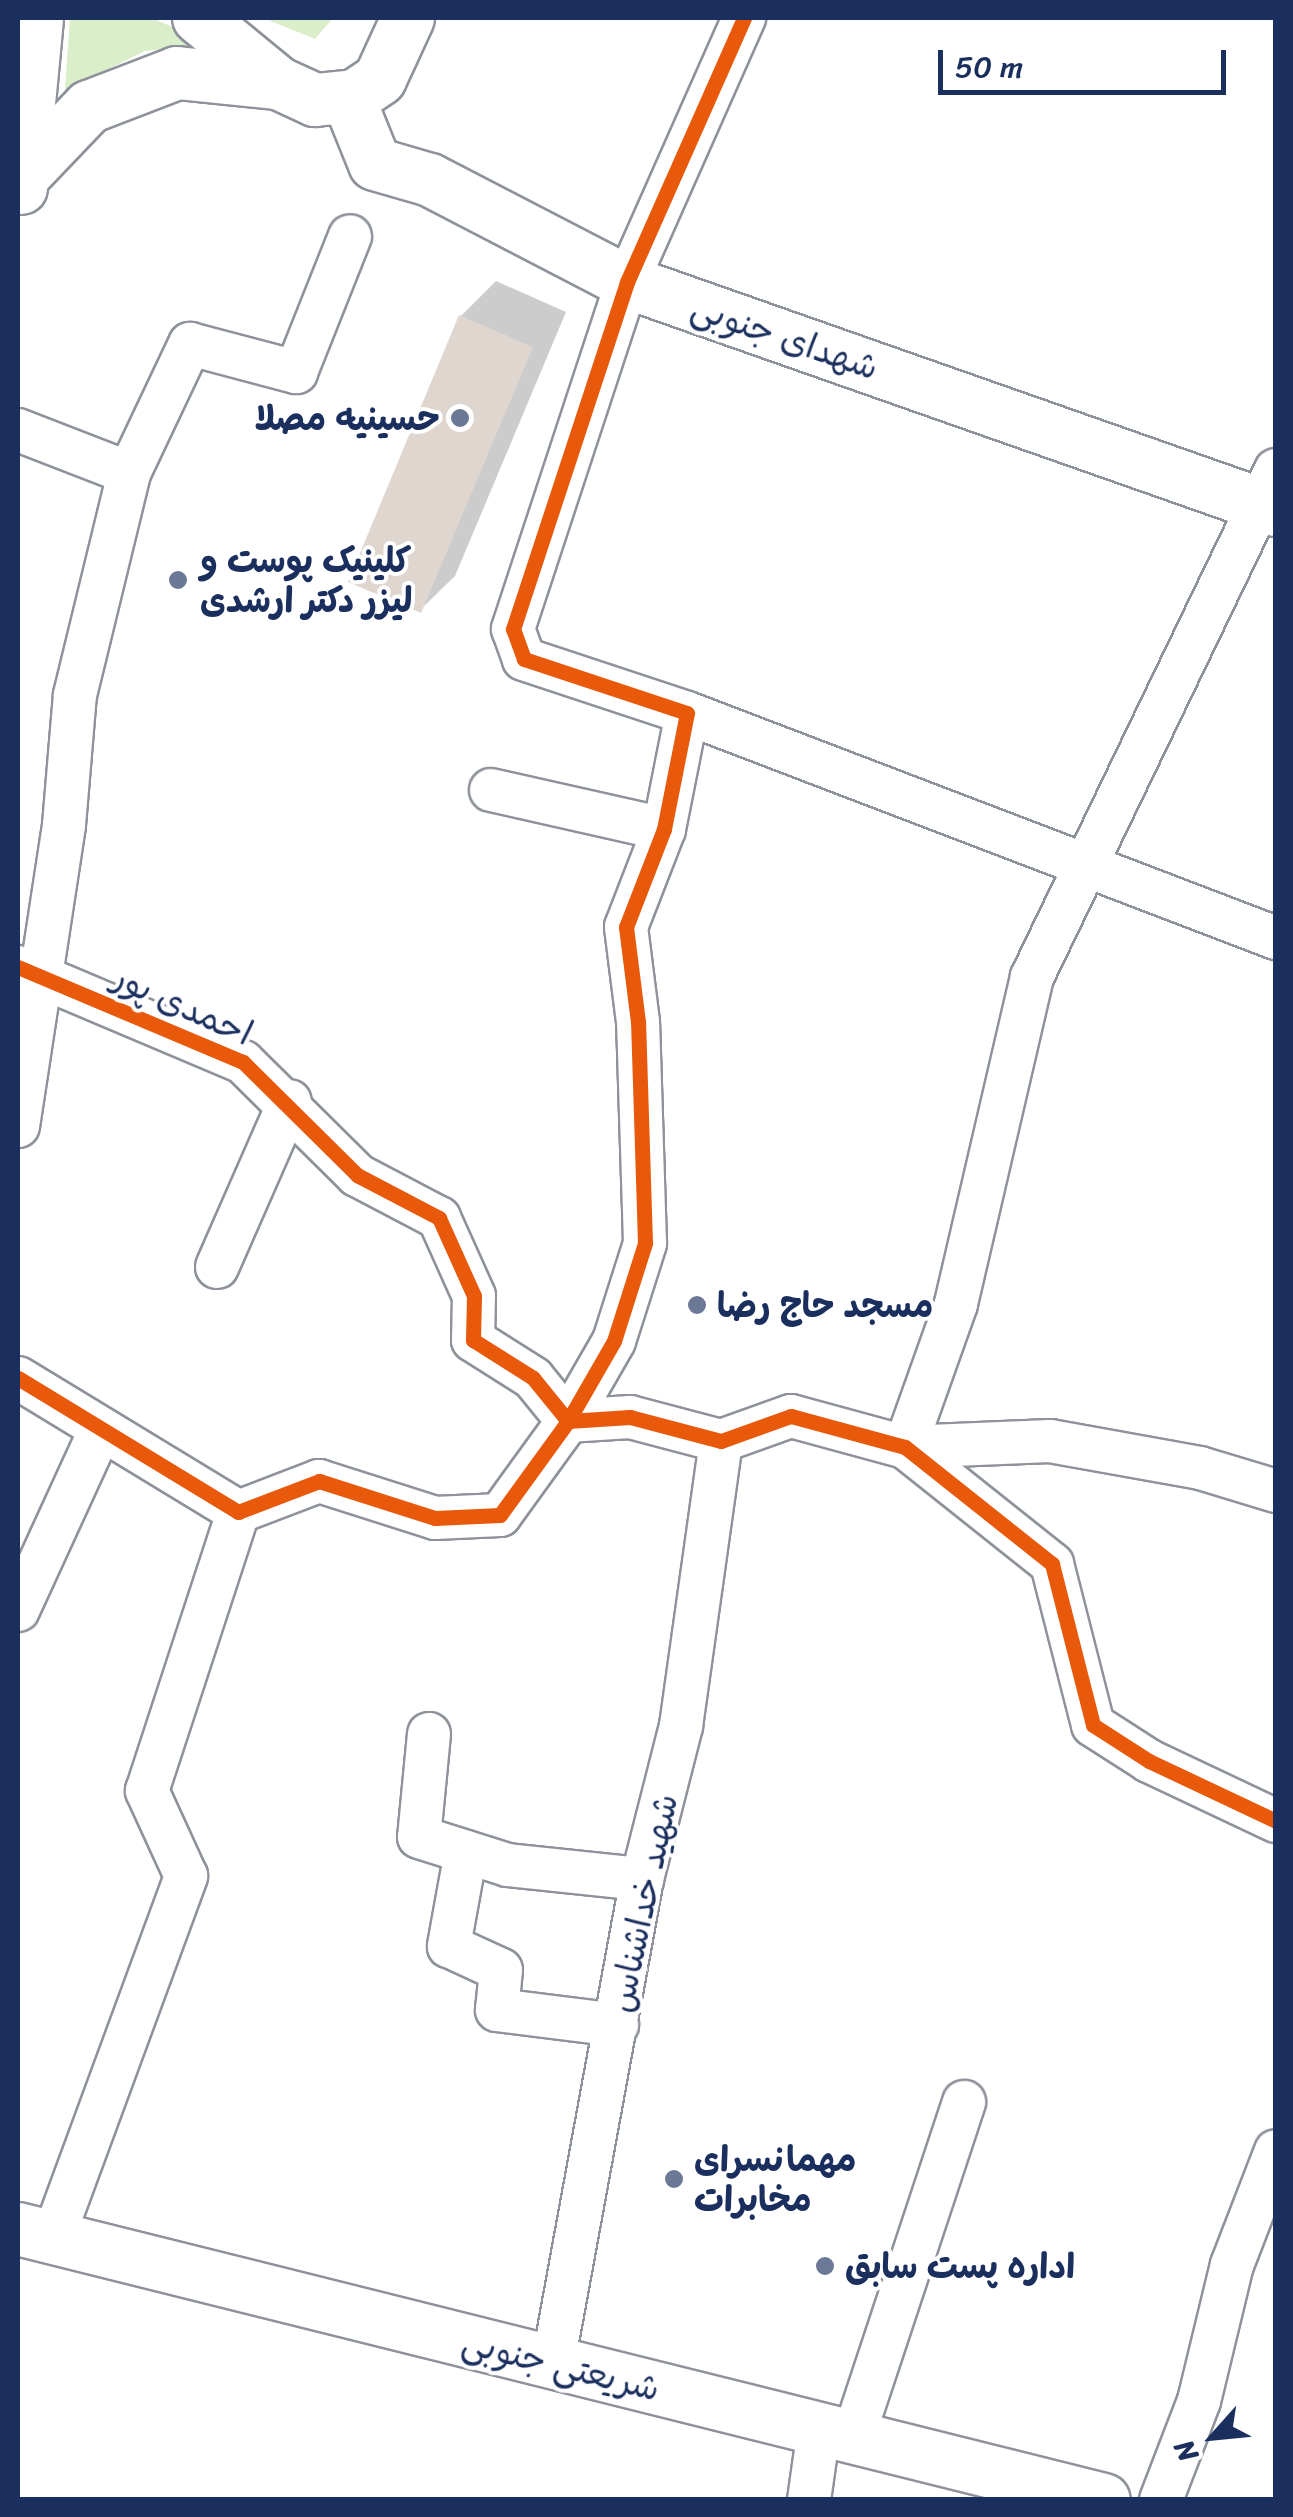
<!DOCTYPE html>
<meta charset="utf-8">
<style>
body{margin:0}
#map{position:relative;width:1293px;height:2517px;overflow:hidden;background:#fff;font-family:Sriracha,"Playpen Sans Arabic",sans-serif}
div>[style]{position:absolute}
[style*='--x']{left:calc(var(--x)*1px);top:calc(var(--y)*1px);width:calc(var(--w)*1px);rotate:calc(var(--a)*1deg)}
.green>*{inset:0;background:#daeec9}
.shadow>*{inset:0;background:#0003}
.building>*{inset:0;background:#dfd6cf}
.roads{filter:drop-shadow(2px 0 #8e929a) drop-shadow(-2px 0 #8e929a) drop-shadow(0 2px #8e929a) drop-shadow(0 -2px #8e929a)}
.minor>*{height:42px;margin:-21px;padding:0 21px;transform-origin:21px;border-radius:21px;background:#fff}
.major>*{height:52px;margin:-26px;padding:0 26px;transform-origin:26px;border-radius:26px;background:#fff}
.cycleway>*{height:15px;margin:-7.5px;padding:0 7.5px;transform-origin:7.5px;border-radius:7.5px;background:#e8590c}
.dots>*{width:28px;height:28px;translate:-50% -50%;box-sizing:border-box;border:5px solid #fff;border-radius:50%}
span{translate:-50% -50%;white-space:nowrap;text-align:center;line-height:1.15;-webkit-text-stroke:8px #fff;paint-order:stroke}
.street-label{font-size:35px;color:#1b2f5e}
.poi-label{font-size:35px;color:#1b2f5e;font-weight:700}
.right{translate:-100% -50%;text-align:right}
.left{translate:0 -50%;text-align:left}
.frame{position:absolute;inset:0;border:20px solid #1b2f5e;pointer-events:none}
.north{position:absolute;left:1163px;top:2387px;width:100px;height:100px;-webkit-text-stroke:8px #fff;paint-order:stroke;rotate:243deg;font-size:28px;font-weight:700;line-height:40px;text-align:center;color:#1b2f5e}
.north::after{content:'';display:block;margin:auto;width:35px;height:45px;background:#1b2f5e;clip-path:polygon(50% 0,100% 100%,50% 72%,0 100%)}
.scale{position:absolute;left:938px;top:50px;width:288px;height:45px;box-sizing:border-box;border:5px solid #1b2f5e;border-top:0;padding-left:12px;font-size:30px;line-height:35px;white-space:nowrap;color:#1b2f5e;-webkit-text-stroke:8px #fff;paint-order:stroke}
</style>
<div id="map">
<div class="green">
<i style="clip-path:polygon(70px 18px,152px 18px,214px 45px,145px 51px,96px 75px,64px 103px)"></i>
<i style="clip-path:polygon(263px 18px,333px 18px,315px 39px)"></i>
</div>
<div class="shadow">
<i style="clip-path:polygon(496px 281px,566px 312px,455px 576px,420px 610px,461px 316px)"></i>
</div>
<div class="building">
<i style="clip-path:polygon(459px 315px,533px 347px,421px 613px,348px 582px)"></i>
</div>
<div class="roads">
<div class="minor">
<i style="--x:18;--y:430;--w:119;--a:21.2"></i>
<i style="--x:129;--y:473;--w:143;--a:-64.7"></i>
<i style="--x:190;--y:344;--w:110;--a:14.8"></i>
<i style="--x:296;--y:372;--w:146;--a:-68.3"></i>
<i style="--x:1276;--y:470;--w:563;--a:115.7"></i>
<i style="--x:1032;--y:977;--w:336;--a:103.1"></i>
<i style="--x:956;--y:1304;--w:152;--a:109.6"></i>
<i style="--x:905;--y:1447;--w:145;--a:-2.4"></i>
<i style="--x:1050;--y:1441;--w:152;--a:10.2"></i>
<i style="--x:1200;--y:1468;--w:79;--a:16.8"></i>
<i style="--x:687;--y:713;--w:631;--a:20.91"></i>
<i style="--x:491;--y:790;--w:177;--a:12.7"></i>
<i style="--x:18;--y:967;--w:244;--a:22.9"></i>
<i style="--x:243;--y:1062;--w:161;--a:44.7"></i>
<i style="--x:357;--y:1175;--w:93;--a:27.7"></i>
<i style="--x:439;--y:1218;--w:85;--a:65.8"></i>
<i style="--x:474;--y:1296;--w:44;--a:91.3"></i>
<i style="--x:473;--y:1340;--w:71;--a:32.3"></i>
<i style="--x:533;--y:1378;--w:55;--a:50.9"></i>
<i style="--x:568;--y:1421;--w:92;--a:-60.1"></i>
<i style="--x:614;--y:1341;--w:103;--a:-72.4"></i>
<i style="--x:645;--y:1243;--w:221;--a:-91.8"></i>
<i style="--x:638;--y:1022;--w:96;--a:-97.2"></i>
<i style="--x:626;--y:927;--w:105;--a:-68.8"></i>
<i style="--x:664;--y:829;--w:118;--a:-78.8"></i>
<i style="--x:687;--y:713;--w:172;--a:-161.7"></i>
<i style="--x:524;--y:659;--w:32;--a:-110"></i>
<i style="--x:513;--y:629;--w:365;--a:-71.8"></i>
<i style="--x:627;--y:282;--w:289;--a:-66.1"></i>
<i style="--x:18;--y:1126;--w:304;--a:-81.3"></i>
<i style="--x:64;--y:825;--w:130;--a:-85.2"></i>
<i style="--x:75;--y:695;--w:228;--a:-76.3"></i>
<i style="--x:217;--y:1267;--w:181;--a:-66.3"></i>
<i style="--x:18;--y:1378;--w:258;--a:31.3"></i>
<i style="--x:238;--y:1512;--w:87;--a:-20.9"></i>
<i style="--x:319;--y:1481;--w:122;--a:17.7"></i>
<i style="--x:435;--y:1518;--w:65;--a:-2.6"></i>
<i style="--x:500;--y:1515;--w:116;--a:-54.1"></i>
<i style="--x:568;--y:1421;--w:62;--a:-3.7"></i>
<i style="--x:630;--y:1417;--w:94;--a:14.8"></i>
<i style="--x:721;--y:1441;--w:74;--a:-19.7"></i>
<i style="--x:791;--y:1416;--w:118;--a:15.2"></i>
<i style="--x:905;--y:1447;--w:188;--a:38.5"></i>
<i style="--x:1052;--y:1564;--w:166;--a:75.7"></i>
<i style="--x:1093;--y:1725;--w:67;--a:32.7"></i>
<i style="--x:1149;--y:1761;--w:140;--a:25.3"></i>
<i style="--x:18;--y:1610;--w:199;--a:-65.4"></i>
<i style="--x:429;--y:1734;--w:103;--a:95.5"></i>
<i style="--x:419;--y:1837;--w:93;--a:17.5"></i>
<i style="--x:508;--y:1865;--w:135;--a:6"></i>
<i style="--x:466;--y:1852;--w:96;--a:100.3"></i>
<i style="--x:449;--y:1946;--w:57;--a:24.8"></i>
<i style="--x:501;--y:1970;--w:40;--a:95.7"></i>
<i style="--x:497;--y:2010;--w:121;--a:7.1"></i>
<i style="--x:53;--y:2238;--w:386;--a:-69.8"></i>
<i style="--x:186;--y:1876;--w:94;--a:-114.6"></i>
<i style="--x:147;--y:1791;--w:293;--a:-71.9"></i>
<i style="--x:553;--y:2363;--w:492;--a:-79.6"></i>
<i style="--x:642;--y:1879;--w:158;--a:-75.7"></i>
<i style="--x:681;--y:1726;--w:288;--a:-82"></i>
<i style="--x:853;--y:2438;--w:354;--a:-71.7"></i>
<i style="--x:809;--y:2500;--w:71;--a:-81.9"></i>
<i style="--x:1161;--y:2500;--w:106;--a:-69"></i>
<i style="--x:1199;--y:2401;--w:140;--a:-76.4"></i>
<i style="--x:1232;--y:2265;--w:122;--a:-68.9"></i>
</div>
<div class="major">
<i style="--x:199;--y:18;--w:102;--a:39.4"></i>
<i style="--x:278;--y:83;--w:41;--a:24.7"></i>
<i style="--x:315;--y:100;--w:40;--a:-5.7"></i>
<i style="--x:355;--y:96;--w:30;--a:-34"></i>
<i style="--x:380;--y:79;--w:67;--a:-65.3"></i>
<i style="--x:355;--y:96;--w:11;--a:105"></i>
<i style="--x:352;--y:107;--w:61;--a:68"></i>
<i style="--x:375;--y:164;--w:57;--a:16.2"></i>
<i style="--x:430;--y:180;--w:222;--a:27.4"></i>
<i style="--x:627;--y:282;--w:688;--a:19.36"></i>
<i style="--x:25;--y:174;--w:93;--a:-46.3"></i>
<i style="--x:89;--y:107;--w:94;--a:-21.1"></i>
<i style="--x:177;--y:73;--w:101;--a:5.7"></i>
<i style="--x:21;--y:188;--w:171;--a:-84.6"></i>
<i style="--x:18;--y:2229;--w:1119;--a:14.01"></i>
</div>
</div>
<div class="cycleway">
<i style="--x:18;--y:967;--w:244;--a:22.9"></i>
<i style="--x:243;--y:1062;--w:161;--a:44.7"></i>
<i style="--x:357;--y:1175;--w:93;--a:27.7"></i>
<i style="--x:439;--y:1218;--w:85;--a:65.8"></i>
<i style="--x:474;--y:1296;--w:44;--a:91.3"></i>
<i style="--x:473;--y:1340;--w:71;--a:32.3"></i>
<i style="--x:533;--y:1378;--w:55;--a:50.9"></i>
<i style="--x:568;--y:1421;--w:92;--a:-60.1"></i>
<i style="--x:614;--y:1341;--w:103;--a:-72.4"></i>
<i style="--x:645;--y:1243;--w:221;--a:-91.8"></i>
<i style="--x:638;--y:1022;--w:96;--a:-97.2"></i>
<i style="--x:626;--y:927;--w:105;--a:-68.8"></i>
<i style="--x:664;--y:829;--w:118;--a:-78.8"></i>
<i style="--x:687;--y:713;--w:172;--a:-161.7"></i>
<i style="--x:524;--y:659;--w:32;--a:-110"></i>
<i style="--x:513;--y:629;--w:365;--a:-71.8"></i>
<i style="--x:627;--y:282;--w:289;--a:-66.1"></i>
<i style="--x:18;--y:1378;--w:258;--a:31.3"></i>
<i style="--x:238;--y:1512;--w:87;--a:-20.9"></i>
<i style="--x:319;--y:1481;--w:122;--a:17.7"></i>
<i style="--x:435;--y:1518;--w:65;--a:-2.6"></i>
<i style="--x:500;--y:1515;--w:116;--a:-54.1"></i>
<i style="--x:568;--y:1421;--w:62;--a:-3.7"></i>
<i style="--x:630;--y:1417;--w:94;--a:14.8"></i>
<i style="--x:721;--y:1441;--w:74;--a:-19.7"></i>
<i style="--x:791;--y:1416;--w:118;--a:15.2"></i>
<i style="--x:905;--y:1447;--w:188;--a:38.5"></i>
<i style="--x:1052;--y:1564;--w:166;--a:75.7"></i>
<i style="--x:1093;--y:1725;--w:67;--a:32.7"></i>
<i style="--x:1149;--y:1761;--w:140;--a:25.3"></i>
</div>
<div class="dots">
<i style="left:460px;top:418px;background:#6b7896"></i>
<i style="left:178px;top:580px;background:#6b7896"></i>
<i style="left:697px;top:1305px;background:#6b7896"></i>
<i style="left:674px;top:2179px;background:#6b7896"></i>
<i style="left:825px;top:2266px;background:#6b7896"></i>
</div>
<div class="street-label">
<span style="left:785px;top:337px;rotate:19deg">شهدای جنوبی</span>
<span style="left:183px;top:1005px;rotate:24deg">احمدی پور</span>
<span style="left:643px;top:1903px;rotate:-78deg">شهید خداشناس</span>
<span style="left:561px;top:2365px;rotate:14deg">شریعتی جنوبی</span>
</div>
<div class="poi-label">
<span class="right" style="left:440px;top:418px">حسینیه مصلا</span>
<span class="left" style="left:200px;top:580px">کلینیک پوست و<br>لیزر دکتر ارشدی</span>
<span class="left" style="left:717px;top:1305px">مسجد حاج رضا</span>
<span class="left" style="left:694px;top:2179px">مهمانسرای<br>مخابرات</span>
<span class="left" style="left:845px;top:2266px">اداره پست سابق</span>
</div>
<div class="frame"></div>
<div class="north">N</div>
<div class="scale">50 m</div>
</div>
